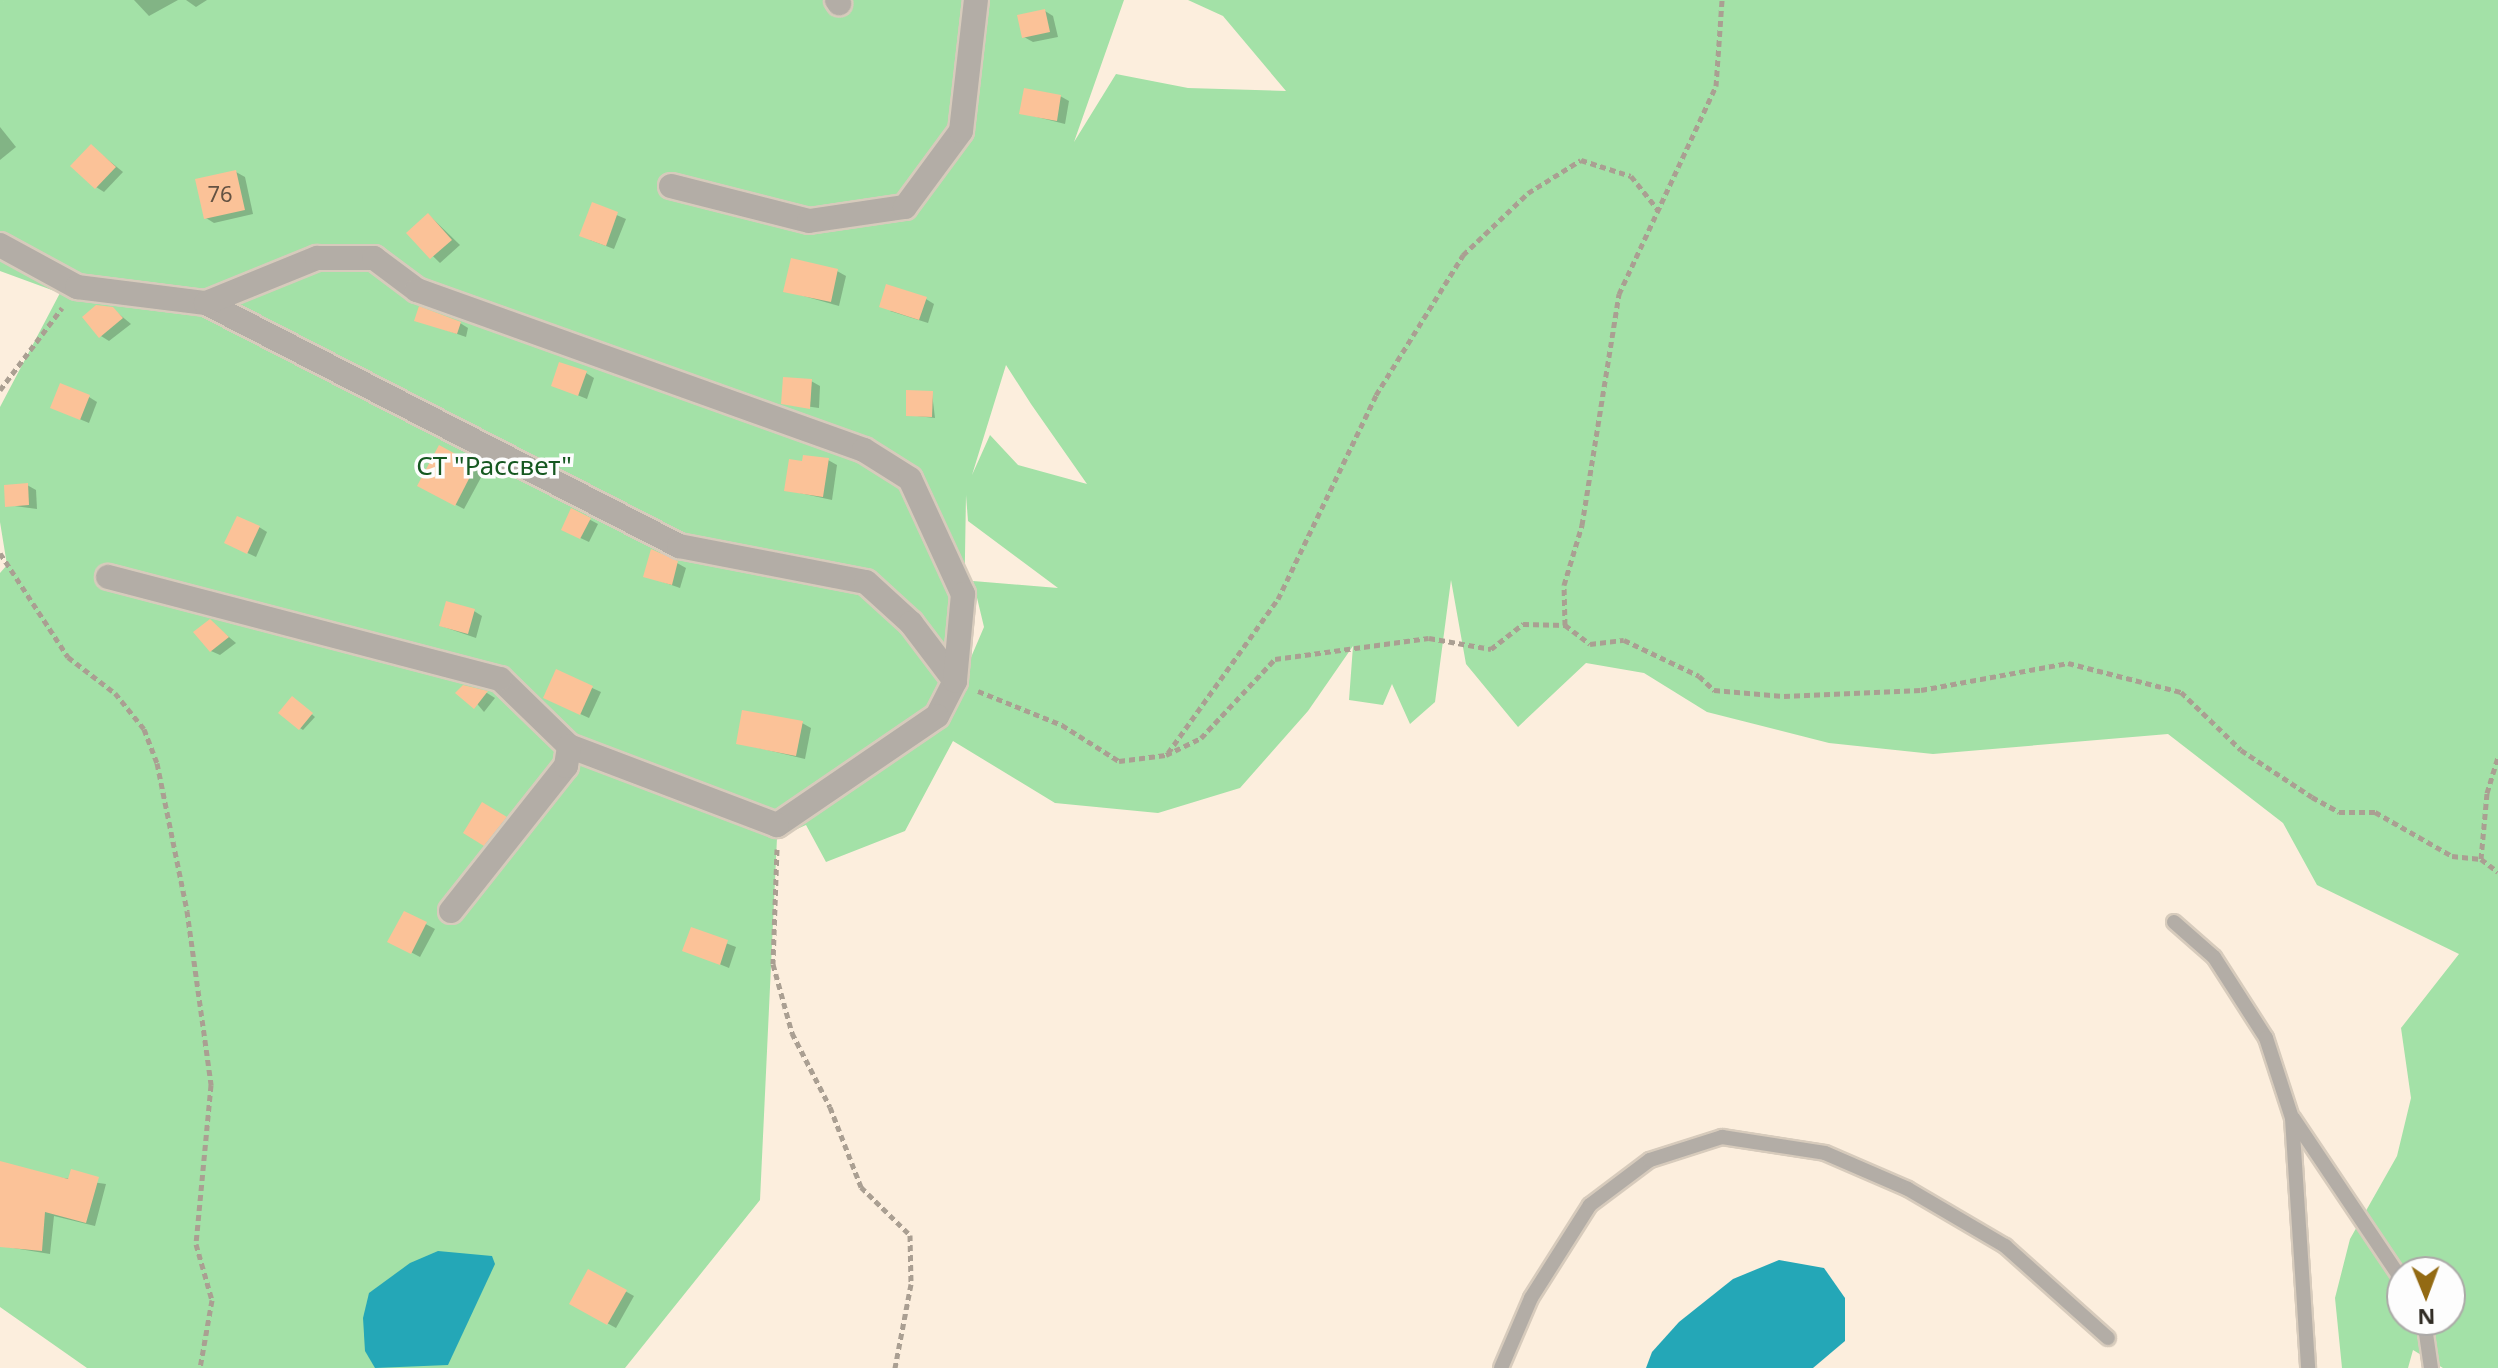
<!DOCTYPE html>
<meta charset="utf-8">
<style>
body{margin:0}
#map{position:relative;width:2498px;height:1368px;overflow:hidden;background:#fceedd;font-family:"Noto Sans",sans-serif}
div>[style]{position:absolute}
[style*='--x']{left:calc(var(--x)*1px);top:calc(var(--y)*1px);width:calc(var(--w)*1px);rotate:calc(var(--a)*1deg)}
.green>*{inset:0;background:#a3e1a7}
.water>*{inset:0;background:#24a7b7}
.shadow>*{inset:0;background:#0003}
.building>*{inset:0;background:#fbc298}
.path>*{height:5px;margin-top:-2.5px;transform-origin:0;background:repeating-linear-gradient(90deg,#aa9f92 0 6px,transparent 0 10px)}
.roads{filter:drop-shadow(2px 0 #d7cbbc) drop-shadow(-2px 0 #d7cbbc) drop-shadow(0 2px #d7cbbc) drop-shadow(0 -2px #d7cbbc)}
.service>*{height:14px;margin:-7px;padding:0 7px;transform-origin:7px;border-radius:7px;background:#b3ada6}
.minor>*{height:24px;margin:-12px;padding:0 12px;transform-origin:12px;border-radius:12px;background:#b3ada6}
span{translate:-50% -50%;white-space:nowrap;text-align:center;line-height:1.15;-webkit-text-stroke:7px #fdfdfd;paint-order:stroke}
.number-label{font-size:22px;color:#645242}
.number-label span{-webkit-text-stroke-width:0}
.park-label{font-size:26px;color:#155820}
.north{position:absolute;left:2386px;top:1256px;width:80px;height:80px;box-sizing:border-box;background:#fdfdfd;border:2px solid #aba9a7;border-radius:50%;rotate:179deg;font-size:22px;font-weight:700;line-height:32px;text-align:center;color:#312c25}
.north::after{content:'';display:block;margin:auto;width:28px;height:36px;background:#936a13;clip-path:polygon(50% 0,100% 100%,50% 72%,0 100%)}
</style>
<div id="map">
<div class="green">
<i style="clip-path:polygon(evenodd,0 0,1124px 0,1074px 142px,1116px 74px,1188px 88px,1286px 91px,1223px 16px,1188px 0,2498px 0,2498px 1368px,2443px 1368px,2413px 1350px,2408px 1368px,2342px 1368px,2335px 1298px,2350px 1239px,2397px 1156px,2411px 1098px,2401px 1028px,2459px 954px,2317px 885px,2283px 823px,2168px 734px,1933px 754px,1829px 743px,1707px 712px,1644px 673px,1586px 663px,1518px 727px,1466px 664px,1451px 580px,1435px 702px,1410px 724px,1392px 684px,1383px 705px,1349px 700px,1353px 646px,1308px 711px,1240px 788px,1158px 813px,1055px 803px,953px 741px,905px 831px,826px 862px,806px 825px,777px 838px,760px 1200px,625px 1368px,87px 1368px,0 1307px,0 573px,7px 565px,0 522px,0 407px,60px 293px,0 271px,0 0,1006px 365px,1031px 404px,1087px 484px,1018px 465px,990px 435px,972px 475px,1006px 365px,0 0,966px 495px,968px 521px,1058px 588px,973px 581px,984px 627px,963px 676px,966px 495px,0 0,2402px 1272px,2450px 1272px,2450px 1320px,2402px 1320px,2402px 1272px)"></i>
</div>
<div class="water">
<i style="clip-path:polygon(438px 1251px,492px 1256px,495px 1264px,448px 1365px,375px 1368px,365px 1351px,363px 1318px,369px 1293px,410px 1263px)"></i>
<i style="clip-path:polygon(1779px 1260px,1824px 1268px,1845px 1298px,1845px 1341px,1813px 1368px,1646px 1368px,1652px 1352px,1679px 1322px,1733px 1279px)"></i>
</div>
<div class="shadow">
<i style="clip-path:polygon(134px 0,178px 0,149px 16px)"></i>
<i style="clip-path:polygon(186px 0,207px 0,196px 7px)"></i>
<i style="clip-path:polygon(1045px 11px,1053px 16px,1058px 37px,1033px 42px,1024px 37px)"></i>
<i style="clip-path:polygon(1060px 96px,1069px 101px,1065px 124px,1021px 113px)"></i>
<i style="clip-path:polygon(0 127px,16px 147px,0 160px)"></i>
<i style="clip-path:polygon(91px 146px,123px 172px,104px 192px,96px 187px)"></i>
<i style="clip-path:polygon(236px 172px,245px 177px,253px 214px,214px 223px,206px 218px)"></i>
<i style="clip-path:polygon(593px 205px,626px 219px,614px 249px,590px 240px)"></i>
<i style="clip-path:polygon(429px 215px,460px 245px,440px 263px,409px 233px)"></i>
<i style="clip-path:polygon(837px 271px,846px 276px,839px 306px,786px 291px)"></i>
<i style="clip-path:polygon(926px 299px,934px 304px,928px 323px,890px 311px)"></i>
<i style="clip-path:polygon(113px 309px,131px 324px,109px 341px,101px 336px)"></i>
<i style="clip-path:polygon(417px 320px,460px 323px,468px 328px,466px 337px)"></i>
<i style="clip-path:polygon(586px 373px,594px 378px,587px 399px,553px 385px)"></i>
<i style="clip-path:polygon(811px 381px,820px 386px,819px 408px,783px 403px)"></i>
<i style="clip-path:polygon(932px 393px,935px 418px,908px 415px)"></i>
<i style="clip-path:polygon(89px 397px,97px 402px,89px 423px,53px 408px)"></i>
<i style="clip-path:polygon(439px 448px,484px 472px,464px 509px,420px 486px)"></i>
<i style="clip-path:polygon(828px 460px,837px 465px,832px 500px,786px 490px)"></i>
<i style="clip-path:polygon(27px 485px,36px 490px,37px 509px,7px 505px)"></i>
<i style="clip-path:polygon(572px 510px,598px 524px,589px 542px,572px 534px)"></i>
<i style="clip-path:polygon(259px 527px,267px 532px,256px 557px,235px 547px)"></i>
<i style="clip-path:polygon(677px 563px,686px 568px,680px 588px,646px 576px)"></i>
<i style="clip-path:polygon(474px 611px,482px 616px,476px 638px,441px 626px)"></i>
<i style="clip-path:polygon(210px 621px,236px 643px,220px 655px,211px 651px)"></i>
<i style="clip-path:polygon(557px 672px,601px 692px,589px 718px,554px 702px)"></i>
<i style="clip-path:polygon(463px 687px,487px 693px,495px 698px,484px 712px)"></i>
<i style="clip-path:polygon(296px 701px,315px 717px,303px 730px,300px 728px)"></i>
<i style="clip-path:polygon(802px 723px,811px 728px,805px 759px,738px 743px)"></i>
<i style="clip-path:polygon(483px 805px,514px 823px,493px 849px,466px 833px)"></i>
<i style="clip-path:polygon(405px 913px,435px 929px,420px 957px,390px 941px)"></i>
<i style="clip-path:polygon(692px 930px,736px 947px,729px 968px,685px 950px)"></i>
<i style="clip-path:polygon(0 1169px,106px 1184px,95px 1226px,54px 1216px,50px 1254px,1px 1246px)"></i>
<i style="clip-path:polygon(589px 1271px,634px 1296px,616px 1328px,571px 1303px)"></i>
</div>
<div class="building">
<i style="clip-path:polygon(1045px 9px,1050px 32px,1022px 38px,1017px 15px)"></i>
<i style="clip-path:polygon(1024px 88px,1061px 95px,1057px 121px,1019px 114px)"></i>
<i style="clip-path:polygon(91px 144px,116px 167px,95px 189px,70px 166px)"></i>
<i style="clip-path:polygon(236px 170px,245px 210px,204px 219px,195px 179px)"></i>
<i style="clip-path:polygon(592px 202px,618px 212px,606px 246px,579px 236px)"></i>
<i style="clip-path:polygon(428px 213px,452px 240px,430px 259px,406px 233px)"></i>
<i style="clip-path:polygon(791px 258px,838px 269px,831px 302px,783px 292px)"></i>
<i style="clip-path:polygon(886px 284px,927px 297px,919px 320px,879px 307px)"></i>
<i style="clip-path:polygon(96px 305px,113px 307px,123px 318px,99px 338px,82px 317px)"></i>
<i style="clip-path:polygon(419px 306px,461px 322px,457px 334px,414px 321px)"></i>
<i style="clip-path:polygon(559px 362px,587px 371px,578px 396px,551px 386px)"></i>
<i style="clip-path:polygon(783px 377px,812px 379px,810px 409px,781px 404px)"></i>
<i style="clip-path:polygon(60px 383px,90px 395px,80px 420px,50px 408px)"></i>
<i style="clip-path:polygon(906px 390px,933px 391px,932px 417px,906px 416px)"></i>
<i style="clip-path:polygon(439px 445px,476px 465px,455px 506px,417px 486px)"></i>
<i style="clip-path:polygon(803px 455px,829px 458px,823px 497px,784px 491px,789px 459px,802px 461px)"></i>
<i style="clip-path:polygon(28px 483px,29px 505px,5px 507px,4px 485px)"></i>
<i style="clip-path:polygon(571px 508px,591px 518px,580px 539px,561px 530px)"></i>
<i style="clip-path:polygon(237px 516px,260px 526px,247px 554px,224px 543px)"></i>
<i style="clip-path:polygon(651px 549px,678px 561px,672px 585px,643px 577px)"></i>
<i style="clip-path:polygon(446px 601px,475px 609px,468px 634px,439px 626px)"></i>
<i style="clip-path:polygon(210px 619px,229px 637px,210px 652px,193px 632px)"></i>
<i style="clip-path:polygon(556px 669px,593px 686px,580px 715px,543px 698px)"></i>
<i style="clip-path:polygon(463px 685px,488px 691px,474px 709px,455px 693px)"></i>
<i style="clip-path:polygon(292px 696px,313px 713px,299px 730px,278px 713px)"></i>
<i style="clip-path:polygon(742px 710px,803px 721px,796px 756px,736px 744px)"></i>
<i style="clip-path:polygon(482px 802px,507px 817px,484px 846px,463px 833px)"></i>
<i style="clip-path:polygon(404px 911px,427px 922px,411px 954px,387px 942px)"></i>
<i style="clip-path:polygon(691px 927px,728px 940px,720px 965px,682px 951px)"></i>
<i style="clip-path:polygon(0 1161px,68px 1179px,71px 1169px,99px 1177px,86px 1223px,45px 1212px,42px 1251px,0 1247px)"></i>
<i style="clip-path:polygon(588px 1269px,627px 1290px,607px 1325px,569px 1304px)"></i>
</div>
<div class="path">
<i style="--x:0;--y:390;--w:103;--a:-52.9"></i>
<i style="--x:0;--y:553;--w:124;--a:56.8"></i>
<i style="--x:68;--y:657;--w:59;--a:37.5"></i>
<i style="--x:115;--y:693;--w:46;--a:51.1"></i>
<i style="--x:144;--y:729;--w:36;--a:69"></i>
<i style="--x:157;--y:763;--w:151;--a:78.5"></i>
<i style="--x:187;--y:911;--w:176;--a:82.1"></i>
<i style="--x:211;--y:1085;--w:160;--a:95.4"></i>
<i style="--x:196;--y:1244;--w:58;--a:74.1"></i>
<i style="--x:212;--y:1300;--w:69;--a:100"></i>
<i style="--x:1565;--y:625;--w:40;--a:-91.4"></i>
<i style="--x:1564;--y:585;--w:63;--a:-73.3"></i>
<i style="--x:1582;--y:525;--w:234;--a:-80.9"></i>
<i style="--x:1619;--y:294;--w:230;--a:-65"></i>
<i style="--x:1716;--y:86;--w:86;--a:-86"></i>
<i style="--x:978;--y:691;--w:91;--a:22"></i>
<i style="--x:1062;--y:725;--w:67;--a:32.3"></i>
<i style="--x:1119;--y:761;--w:47;--a:-7.3"></i>
<i style="--x:1166;--y:755;--w:39;--a:-26"></i>
<i style="--x:1201;--y:738;--w:108;--a:-46.9"></i>
<i style="--x:1275;--y:659;--w:155;--a:-7.8"></i>
<i style="--x:1429;--y:638;--w:63;--a:10.1"></i>
<i style="--x:1491;--y:649;--w:41;--a:-38"></i>
<i style="--x:1523;--y:624;--w:42;--a:1.4"></i>
<i style="--x:1565;--y:625;--w:31;--a:37"></i>
<i style="--x:1590;--y:644;--w:34;--a:-7"></i>
<i style="--x:1624;--y:640;--w:83;--a:25.6"></i>
<i style="--x:1699;--y:676;--w:21;--a:43"></i>
<i style="--x:1714;--y:690;--w:70;--a:4.9"></i>
<i style="--x:1784;--y:696;--w:137;--a:-2.5"></i>
<i style="--x:1921;--y:690;--w:149;--a:-10.4"></i>
<i style="--x:2068;--y:663;--w:117;--a:14.4"></i>
<i style="--x:2181;--y:692;--w:83;--a:44"></i>
<i style="--x:2241;--y:750;--w:85;--a:33.5"></i>
<i style="--x:2312;--y:797;--w:31;--a:29"></i>
<i style="--x:2339;--y:812;--w:36;--a:0"></i>
<i style="--x:2375;--y:812;--w:89;--a:29.7"></i>
<i style="--x:2452;--y:856;--w:29;--a:6"></i>
<i style="--x:2481;--y:859;--w:21;--a:37"></i>
<i style="--x:1168;--y:753;--w:189;--a:-54.5"></i>
<i style="--x:1278;--y:599;--w:226;--a:-64.3"></i>
<i style="--x:1376;--y:395;--w:165;--a:-58.1"></i>
<i style="--x:1463;--y:255;--w:90;--a:-43.6"></i>
<i style="--x:1528;--y:193;--w:62;--a:-31.9"></i>
<i style="--x:1581;--y:160;--w:52;--a:17.7"></i>
<i style="--x:1631;--y:176;--w:45;--a:51.3"></i>
<i style="--x:777;--y:849;--w:115;--a:92"></i>
<i style="--x:773;--y:964;--w:72;--a:74.6"></i>
<i style="--x:792;--y:1033;--w:83;--a:62.8"></i>
<i style="--x:830;--y:1107;--w:86;--a:68.8"></i>
<i style="--x:861;--y:1187;--w:69;--a:44.4"></i>
<i style="--x:910;--y:1235;--w:49;--a:88.8"></i>
<i style="--x:911;--y:1284;--w:86;--a:100.8"></i>
<i style="--x:2481;--y:859;--w:66;--a:-84.8"></i>
<i style="--x:2487;--y:793;--w:39;--a:-73"></i>
</div>
<div class="roads">
<div class="service">
<i style="--x:2174;--y:922;--w:53;--a:41.2"></i>
<i style="--x:2214;--y:957;--w:96;--a:57.3"></i>
<i style="--x:2266;--y:1038;--w:84;--a:72"></i>
<i style="--x:2292;--y:1118;--w:251;--a:86.3"></i>
<i style="--x:2293;--y:1118;--w:195;--a:56.1"></i>
<i style="--x:2424;--y:1320;--w:49;--a:81.7"></i>
<i style="--x:1501;--y:1368;--w:76;--a:-66.8"></i>
<i style="--x:1531;--y:1298;--w:110;--a:-57.6"></i>
<i style="--x:1590;--y:1205;--w:75;--a:-36.9"></i>
<i style="--x:1650;--y:1160;--w:76;--a:-17.7"></i>
<i style="--x:1722;--y:1137;--w:104;--a:8.8"></i>
<i style="--x:1825;--y:1153;--w:90;--a:23.4"></i>
<i style="--x:1908;--y:1189;--w:113;--a:30.4"></i>
<i style="--x:2005;--y:1246;--w:138;--a:41.8"></i>
</div>
<div class="minor">
<i style="--x:837;--y:0;--w:4;--a:56"></i>
<i style="--x:671;--y:186;--w:142;--a:14.2"></i>
<i style="--x:809;--y:221;--w:97;--a:-8.3"></i>
<i style="--x:905;--y:207;--w:94;--a:-53.6"></i>
<i style="--x:961;--y:131;--w:132;--a:-83.5"></i>
<i style="--x:0;--y:245;--w:88;--a:28.6"></i>
<i style="--x:77;--y:287;--w:130;--a:7.1"></i>
<i style="--x:206;--y:303;--w:532;--a:27.19"></i>
<i style="--x:679;--y:546;--w:190;--a:10.9"></i>
<i style="--x:866;--y:582;--w:61;--a:42.3"></i>
<i style="--x:911;--y:623;--w:73;--a:52.8"></i>
<i style="--x:955;--y:681;--w:39;--a:117"></i>
<i style="--x:937;--y:716;--w:194;--a:145.7"></i>
<i style="--x:777;--y:825;--w:222;--a:-159.2"></i>
<i style="--x:569;--y:746;--w:96;--a:-135.8"></i>
<i style="--x:500;--y:679;--w:405;--a:-165.4"></i>
<i style="--x:206;--y:303;--w:120;--a:-22.1"></i>
<i style="--x:317;--y:258;--w:57;--a:0"></i>
<i style="--x:374;--y:258;--w:54;--a:36.7"></i>
<i style="--x:417;--y:290;--w:475;--a:19.7"></i>
<i style="--x:864;--y:450;--w:54;--a:32.2"></i>
<i style="--x:910;--y:479;--w:127;--a:65.3"></i>
<i style="--x:963;--y:594;--w:87;--a:95.3"></i>
<i style="--x:451;--y:911;--w:185;--a:-51.6"></i>
<i style="--x:566;--y:766;--w:20;--a:-81"></i>
</div>
</div>
<div class="number-label">
<span style="left:220px;top:194px">76</span>
</div>
<div class="park-label">
<span style="left:494px;top:466px">СТ "Рассвет"</span>
</div>
<div class="north">N</div>
</div>
